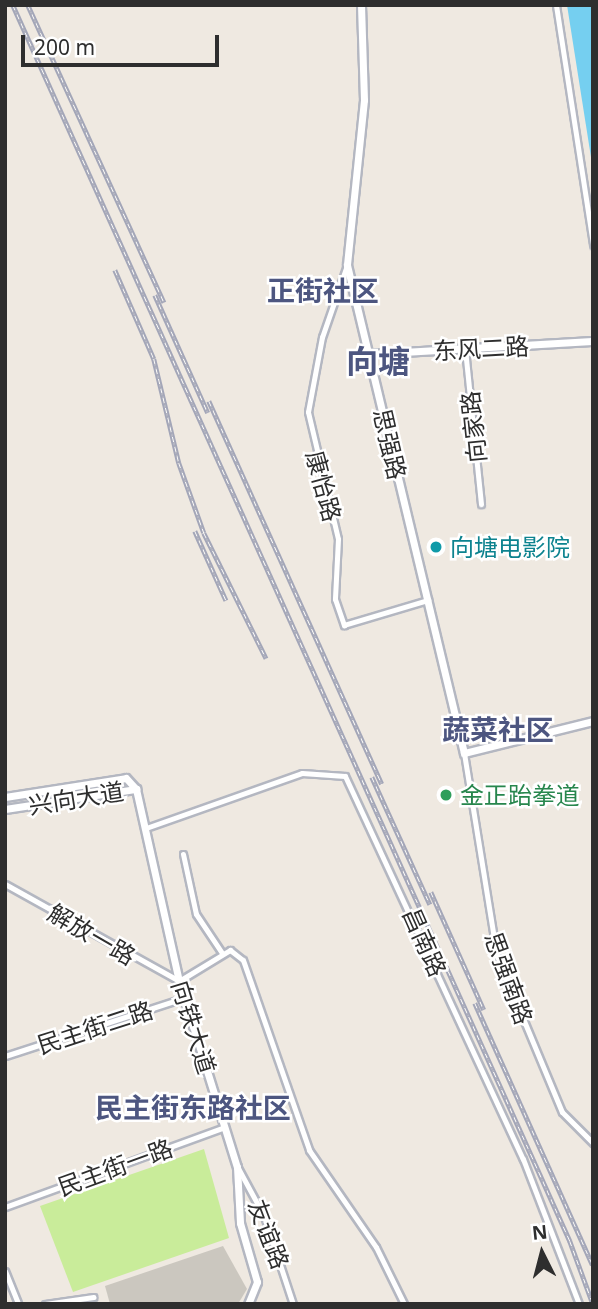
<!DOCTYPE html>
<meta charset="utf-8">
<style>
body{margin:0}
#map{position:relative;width:598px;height:1309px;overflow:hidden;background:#efe9e1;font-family:"Noto Sans","Noto Sans SC",sans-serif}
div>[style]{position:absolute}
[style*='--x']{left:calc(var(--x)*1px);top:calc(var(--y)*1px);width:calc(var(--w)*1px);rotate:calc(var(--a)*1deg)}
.pitch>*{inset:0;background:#c9ec9a}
.water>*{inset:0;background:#75cff0}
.building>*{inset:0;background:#cbc7bf}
.roads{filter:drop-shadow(2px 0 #b4b7c1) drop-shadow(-2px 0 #b4b7c1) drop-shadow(0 2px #b4b7c1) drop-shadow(0 -2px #b4b7c1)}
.minor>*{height:5px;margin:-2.5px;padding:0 2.5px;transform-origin:2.5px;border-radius:2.5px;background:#fff}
.tertiary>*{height:7px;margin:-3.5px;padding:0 3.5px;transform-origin:3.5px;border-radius:3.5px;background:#fff}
.rail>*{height:4.5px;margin-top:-2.25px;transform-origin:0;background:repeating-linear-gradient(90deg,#fff 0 5px,#a3a6b8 0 10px);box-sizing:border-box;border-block:2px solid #a3a6b8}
.dots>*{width:19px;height:19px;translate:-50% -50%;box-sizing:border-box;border:4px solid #fff;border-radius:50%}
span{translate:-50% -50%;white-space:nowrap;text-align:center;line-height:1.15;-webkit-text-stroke:5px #fff;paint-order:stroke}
.street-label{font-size:24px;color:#2e2e2e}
.culture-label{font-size:24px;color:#0d838f}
.left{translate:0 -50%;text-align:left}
.leisure-label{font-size:24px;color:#27864d}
.quarter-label{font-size:28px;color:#4d5680;font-weight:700}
.district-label{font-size:32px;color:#4d5680;font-weight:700}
.frame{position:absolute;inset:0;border:7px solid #2e2e2e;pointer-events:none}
.north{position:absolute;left:507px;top:1218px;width:70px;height:70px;-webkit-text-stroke:5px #fff;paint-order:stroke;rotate:354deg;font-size:19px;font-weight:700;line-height:28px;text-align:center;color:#2e2e2e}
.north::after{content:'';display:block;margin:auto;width:24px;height:32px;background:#2e2e2e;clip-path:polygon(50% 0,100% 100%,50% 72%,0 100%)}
.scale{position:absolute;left:21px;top:35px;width:198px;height:32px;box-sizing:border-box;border:4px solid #2e2e2e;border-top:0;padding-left:9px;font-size:21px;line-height:24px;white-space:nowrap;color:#2e2e2e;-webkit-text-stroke:5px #fff;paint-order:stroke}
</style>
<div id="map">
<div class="pitch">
<i style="clip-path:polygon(204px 1149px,229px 1238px,73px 1292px,40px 1206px)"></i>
</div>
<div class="water">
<i style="clip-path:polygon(567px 5px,591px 5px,593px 19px,593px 170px)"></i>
</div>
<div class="building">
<i style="clip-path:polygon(223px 1246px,247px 1289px,238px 1304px,110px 1304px,105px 1286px)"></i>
</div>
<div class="roads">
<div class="minor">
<i style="--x:556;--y:5;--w:243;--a:81.2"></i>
<i style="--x:347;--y:265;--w:76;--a:109.1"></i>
<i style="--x:322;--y:337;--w:76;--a:100.6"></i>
<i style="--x:308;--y:412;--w:130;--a:76.7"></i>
<i style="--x:338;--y:539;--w:60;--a:92.9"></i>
<i style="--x:335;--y:599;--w:28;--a:71"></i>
<i style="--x:344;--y:625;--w:88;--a:-16.6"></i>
<i style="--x:465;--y:349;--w:156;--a:84.1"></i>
<i style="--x:464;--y:753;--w:206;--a:80.8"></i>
<i style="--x:497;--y:956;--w:169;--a:67.4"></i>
<i style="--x:562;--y:1112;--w:44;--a:45"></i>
<i style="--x:146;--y:828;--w:165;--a:-19.4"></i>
<i style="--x:302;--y:773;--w:43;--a:4"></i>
<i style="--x:345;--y:776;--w:422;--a:65.1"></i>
<i style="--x:523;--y:1159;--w:155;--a:68.9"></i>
<i style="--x:183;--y:854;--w:61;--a:77.8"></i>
<i style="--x:196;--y:914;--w:47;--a:56.3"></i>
<i style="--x:5;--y:884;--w:199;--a:29.1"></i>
<i style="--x:179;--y:981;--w:60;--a:-31.3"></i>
<i style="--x:230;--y:950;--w:16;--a:38"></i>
<i style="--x:243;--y:960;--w:201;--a:70.8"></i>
<i style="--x:309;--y:1150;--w:118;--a:55.4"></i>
<i style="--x:376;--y:1247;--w:64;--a:63.8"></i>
<i style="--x:5;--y:1056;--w:188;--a:-18"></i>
<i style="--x:238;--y:1168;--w:55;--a:61.6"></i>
<i style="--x:264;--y:1216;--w:93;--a:71.8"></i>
<i style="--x:5;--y:1207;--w:234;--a:-20"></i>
<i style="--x:5;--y:1271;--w:35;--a:68"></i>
<i style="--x:45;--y:1304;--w:49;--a:-8.1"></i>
</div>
<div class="tertiary">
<i style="--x:361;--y:5;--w:95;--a:88.2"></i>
<i style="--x:364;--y:100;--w:166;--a:95.9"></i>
<i style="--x:347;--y:265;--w:502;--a:76.52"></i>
<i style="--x:464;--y:753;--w:133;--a:-13.9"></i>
<i style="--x:368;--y:354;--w:225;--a:-3.3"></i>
<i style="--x:136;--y:789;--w:197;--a:77.4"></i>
<i style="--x:179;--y:981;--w:195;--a:72.7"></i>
<i style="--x:237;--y:1167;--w:56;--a:86.9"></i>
<i style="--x:240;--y:1223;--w:61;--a:73.9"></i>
<i style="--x:257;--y:1282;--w:24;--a:112"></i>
<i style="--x:5;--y:797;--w:122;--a:-8.9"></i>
<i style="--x:126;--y:778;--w:15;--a:48"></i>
<i style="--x:5;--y:809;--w:133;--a:-8.7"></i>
</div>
</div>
<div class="rail">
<i style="--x:13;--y:5;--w:1356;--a:65.74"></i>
<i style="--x:570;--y:1241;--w:67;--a:69.9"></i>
<i style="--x:28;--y:5;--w:327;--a:65.4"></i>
<i style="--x:115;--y:270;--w:97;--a:66.3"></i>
<i style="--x:154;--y:359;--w:107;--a:76.5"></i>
<i style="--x:179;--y:463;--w:74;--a:70.3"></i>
<i style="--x:204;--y:533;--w:140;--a:63.6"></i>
<i style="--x:155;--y:295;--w:129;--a:65.8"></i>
<i style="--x:209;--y:401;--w:420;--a:65.7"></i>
<i style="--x:195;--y:531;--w:76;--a:65.8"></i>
<i style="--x:372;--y:777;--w:140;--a:65.5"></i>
<i style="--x:431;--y:892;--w:129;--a:65.8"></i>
<i style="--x:475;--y:1003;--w:287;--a:65.8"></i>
</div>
<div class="dots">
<i style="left:436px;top:547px;background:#0f9aa8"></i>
<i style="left:446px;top:795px;background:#2e9e5b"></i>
</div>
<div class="street-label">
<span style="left:481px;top:348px;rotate:-3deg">东风二路</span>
<span style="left:473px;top:427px;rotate:-96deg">向家路</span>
<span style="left:390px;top:444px;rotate:77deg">思强路</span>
<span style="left:324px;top:486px;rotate:75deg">康怡路</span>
<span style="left:76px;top:798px;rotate:-9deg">兴向大道</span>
<span style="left:92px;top:934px;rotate:30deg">解放一路</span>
<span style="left:425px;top:942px;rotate:66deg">昌南路</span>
<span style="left:509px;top:978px;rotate:70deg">思强南路</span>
<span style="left:95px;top:1027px;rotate:-18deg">民主街二路</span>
<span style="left:194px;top:1027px;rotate:73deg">向铁大道</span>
<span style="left:115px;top:1167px;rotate:-20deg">民主街一路</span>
<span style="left:269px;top:1234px;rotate:69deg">友谊路</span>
</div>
<div class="culture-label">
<span class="left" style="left:450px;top:547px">向塘电影院</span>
</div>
<div class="leisure-label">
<span class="left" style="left:460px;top:795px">金正跆拳道</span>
</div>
<div class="quarter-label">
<span style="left:323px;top:290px">正街社区</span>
<span style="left:498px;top:729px">蔬菜社区</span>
<span style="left:193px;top:1107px">民主街东路社区</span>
</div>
<div class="district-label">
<span style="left:378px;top:361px">向塘</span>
</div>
<div class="frame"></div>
<div class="north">N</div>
<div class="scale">200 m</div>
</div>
